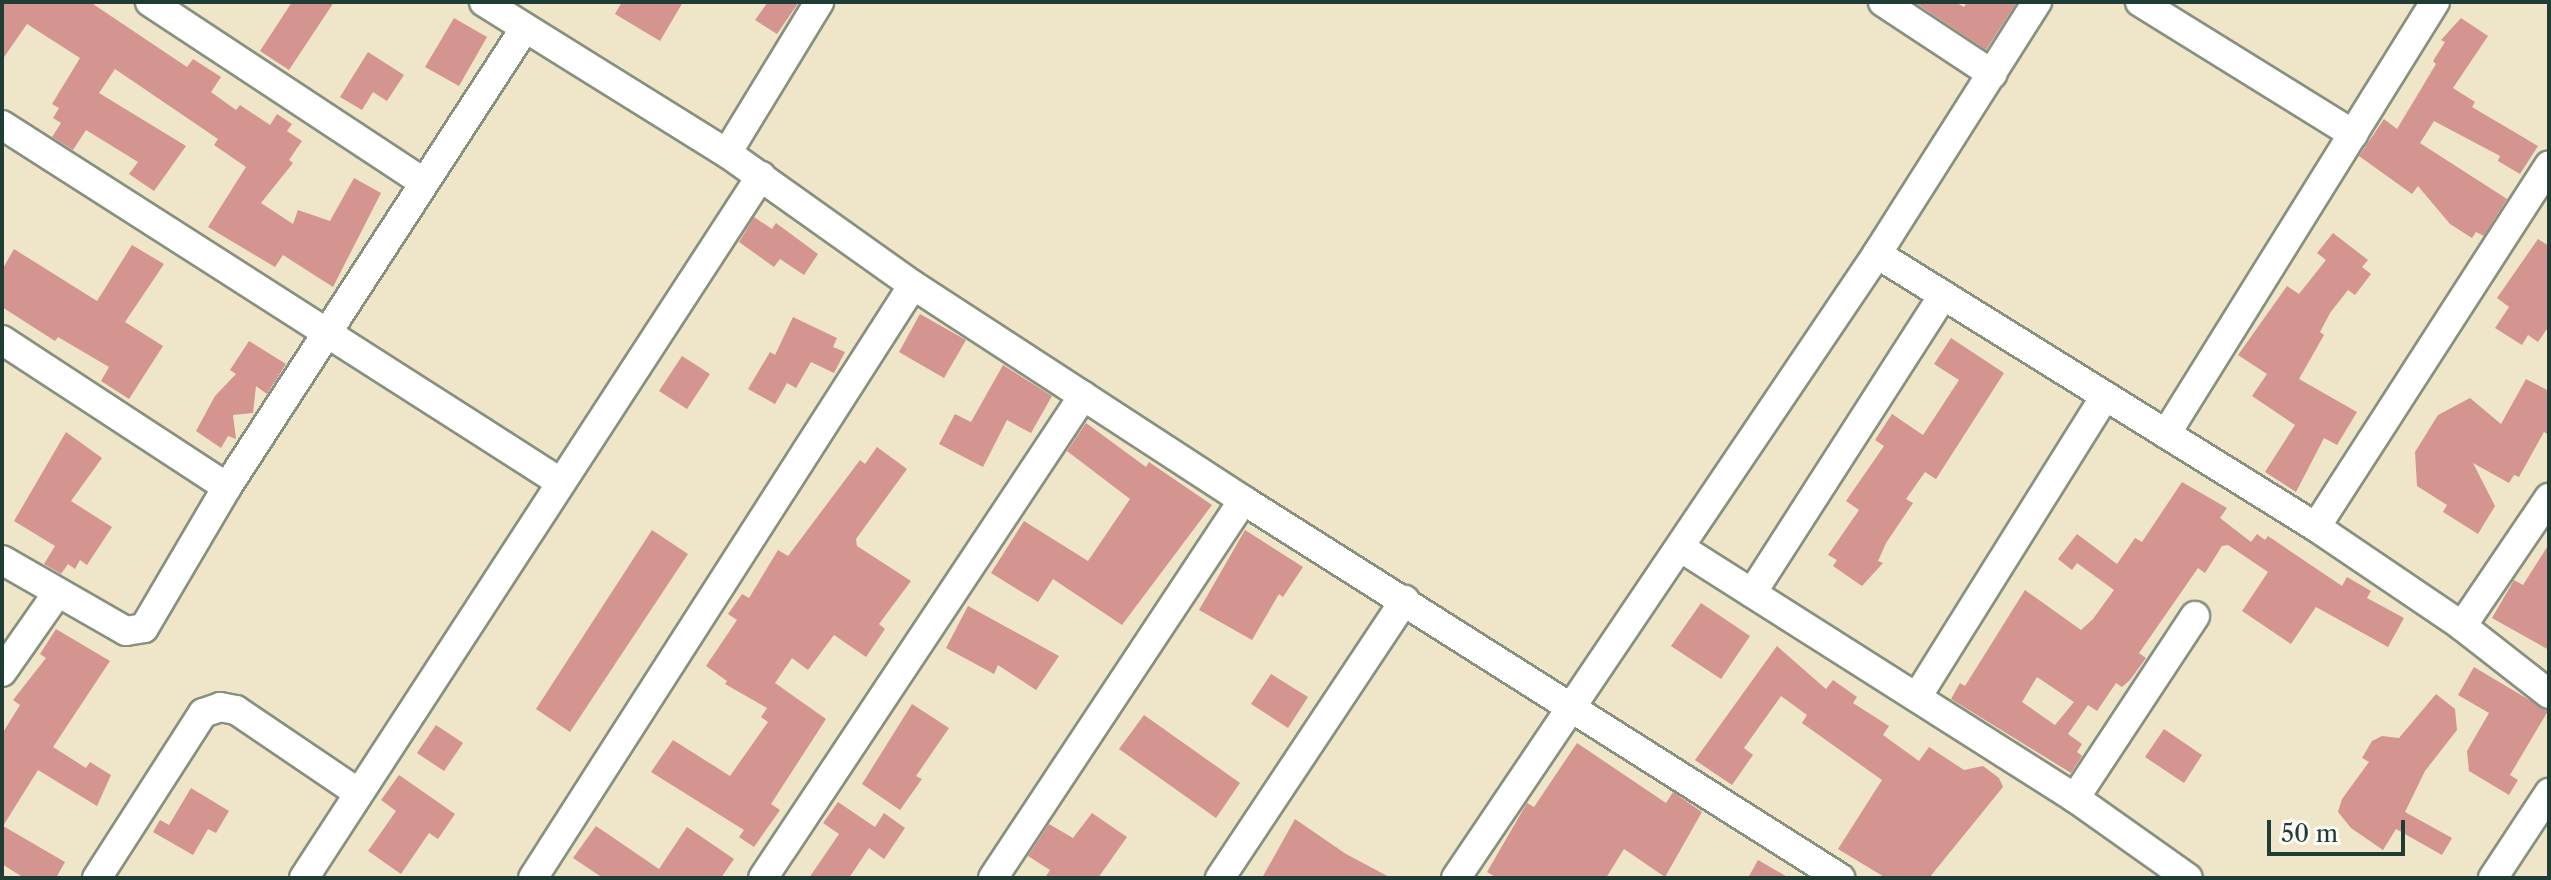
<!DOCTYPE html>
<style>
body{margin:0}
#map{position:relative;width:2551px;height:880px;overflow:hidden;background:#efe5c9;font-family:"Libre Caslon Text",serif}
div>[style]{position:absolute}
[style*='--x']{left:calc(var(--x)*1px);top:calc(var(--y)*1px);width:calc(var(--w)*1px);rotate:calc(var(--a)*1deg)}
.building>*{inset:0;background:#d49590}
.roads{filter:drop-shadow(2px 0 #87917e) drop-shadow(-2px 0 #87917e) drop-shadow(0 2px #87917e) drop-shadow(0 -2px #87917e)}
.minor>*{height:28px;margin:-14px;padding:0 14px;transform-origin:14px;border-radius:14px;background:#fff}
span{translate:-50% -50%;white-space:nowrap;text-align:center;line-height:1.15;-webkit-text-stroke:7px #fdfcf7;paint-order:stroke}
.frame{position:absolute;inset:0;border:4px solid #1f3d34;pointer-events:none}
.scale{position:absolute;left:2267px;top:820px;width:138px;height:36px;box-sizing:border-box;border:4px solid #1f3d34;border-top:0;padding-left:10px;font-size:24px;line-height:28px;white-space:nowrap;color:#1f3d34;-webkit-text-stroke:6px #fdfcf7;paint-order:stroke}
</style>
<div id="map">
<div class="building">
<i style="clip-path:polygon(2px 2px,90px 2px,187px 67px,193px 59px,221px 77px,211px 92px,236px 110px,240px 105px,270px 125px,277px 114px,292px 124px,287px 131px,302px 141px,289px 160px,293px 163px,261px 203px,293px 224px,298px 210px,330px 221px,354px 178px,381px 193px,333px 287px,283px 255px,275px 267px,208px 227px,246px 167px,214px 145px,218px 139px,115px 69px,99px 93px,186px 146px,154px 191px,129px 174px,138px 162px,86px 130px,73px 150px,52px 137px,61px 123px,53px 118px,59px 108px,52px 104px,80px 58px,27px 24px,2px 60px)"></i>
<i style="clip-path:polygon(292px 2px,334px 2px,289px 70px,260px 51px)"></i>
<i style="clip-path:polygon(622px 2px,683px 2px,660px 41px,615px 14px)"></i>
<i style="clip-path:polygon(768px 2px,799px 2px,777px 34px,755px 20px)"></i>
<i style="clip-path:polygon(1914px 2px,1955px 2px,1964px 7px,1967px 2px,2017px 2px,1986px 50px)"></i>
<i style="clip-path:polygon(454px 18px,487px 37px,459px 86px,425px 67px)"></i>
<i style="clip-path:polygon(2461px 18px,2488px 36px,2453px 88px,2475px 102px,2472px 107px,2538px 146px,2520px 174px,2498px 161px,2500px 156px,2434px 121px,2420px 143px,2507px 199px,2484px 236px,2476px 232px,2472px 238px,2450px 224px,2418px 186px,2412px 194px,2359px 156px,2384px 119px,2397px 129px,2436px 64px,2433px 61px,2445px 42px,2441px 40px)"></i>
<i style="clip-path:polygon(368px 52px,404px 75px,387px 101px,373px 92px,362px 110px,340px 97px)"></i>
<i style="clip-path:polygon(754px 217px,772px 229px,776px 223px,818px 254px,804px 275px,780px 259px,774px 267px,739px 242px)"></i>
<i style="clip-path:polygon(2333px 233px,2368px 260px,2362px 267px,2371px 274px,2355px 295px,2348px 290px,2330px 313px,2320px 332px,2324px 335px,2299px 379px,2357px 412px,2337px 445px,2324px 438px,2296px 492px,2265px 472px,2295px 425px,2252px 396px,2267px 374px,2238px 355px,2287px 286px,2299px 294px,2326px 260px,2317px 253px)"></i>
<i style="clip-path:polygon(2538px 239px,2549px 246px,2549px 326px,2538px 342px,2528px 335px,2522px 345px,2495px 328px,2509px 307px,2497px 298px)"></i>
<i style="clip-path:polygon(132px 245px,164px 264px,125px 322px,163px 346px,129px 399px,101px 381px,109px 367px,58px 337px,55px 341px,2px 307px,2px 270px,14px 249px,97px 301px)"></i>
<i style="clip-path:polygon(920px 314px,966px 340px,944px 378px,899px 352px)"></i>
<i style="clip-path:polygon(793px 317px,837px 338px,833px 347px,845px 352px,834px 373px,811px 362px,796px 388px,787px 383px,775px 404px,748px 389px,770px 352px,775px 355px)"></i>
<i style="clip-path:polygon(1951px 338px,2004px 373px,1936px 479px,1925px 472px,1906px 499px,1913px 503px,1886px 543px,1878px 561px,1883px 563px,1862px 586px,1833px 566px,1837px 560px,1828px 555px,1859px 510px,1846px 501px,1884px 446px,1875px 440px,1892px 414px,1923px 435px,1959px 380px,1934px 364px)"></i>
<i style="clip-path:polygon(249px 341px,286px 364px,267px 394px,256px 386px,253px 413px,233px 415px,236px 439px,228px 436px,221px 448px,196px 431px,215px 396px,236px 374px,230px 370px)"></i>
<i style="clip-path:polygon(682px 356px,710px 374px,687px 409px,659px 391px)"></i>
<i style="clip-path:polygon(1003px 365px,1052px 396px,1031px 433px,1007px 420px,983px 467px,939px 444px,955px 414px,971px 422px)"></i>
<i style="clip-path:polygon(2526px 379px,2549px 391px,2549px 435px,2544px 432px,2519px 477px,2514px 475px,2509px 483px,2473px 463px,2495px 506px,2478px 534px,2443px 512px,2447px 505px,2417px 486px,2415px 452px,2438px 415px,2470px 398px,2501px 424px)"></i>
<i style="clip-path:polygon(1086px 423px,1146px 467px,1149px 462px,1212px 505px,1122px 625px,1053px 579px,1038px 602px,991px 573px,1024px 521px,1088px 561px,1130px 499px,1067px 451px)"></i>
<i style="clip-path:polygon(66px 432px,102px 458px,71px 501px,112px 527px,87px 565px,80px 560px,75px 569px,68px 564px,61px 574px,44px 564px,55px 546px,14px 521px)"></i>
<i style="clip-path:polygon(877px 447px,907px 469px,856px 539px,857px 546px,911px 581px,879px 624px,885px 629px,866px 657px,834px 635px,808px 670px,792px 658px,775px 683px,826px 719px,771px 804px,780px 810px,754px 847px,739px 837px,744px 830px,651px 772px,673px 740px,730px 776px,768px 722px,761px 717px,767px 708px,725px 684px,727px 681px,706px 666px,737px 620px,728px 614px,742px 594px,749px 598px,778px 550px,788px 556px,860px 460px,865px 464px)"></i>
<i style="clip-path:polygon(evenodd,2182px 482px,2227px 508px,2220px 518px,2251px 542px,2257px 534px,2265px 540px,2268px 536px,2342px 586px,2347px 577px,2371px 591px,2367px 598px,2404px 618px,2388px 647px,2316px 607px,2291px 644px,2242px 611px,2268px 572px,2228px 545px,2222px 546px,2205px 573px,2198px 568px,2139px 653px,2146px 658px,2130px 680px,2122px 687px,2116px 683px,2097px 711px,2088px 705px,2068px 734px,2082px 744px,2077px 752px,2082px 756px,2071px 773px,1951px 699px,1960px 683px,1965px 686px,2025px 590px,2081px 630px,2093px 619px,2114px 590px,2077px 563px,2072px 570px,2058px 559px,2077px 534px,2117px 564px,2135px 538px,2142px 542px,2182px 482px,2037px 677px,2074px 702px,2055px 725px,2022px 702px,2037px 677px)"></i>
<i style="clip-path:polygon(652px 530px,688px 554px,570px 732px,536px 709px)"></i>
<i style="clip-path:polygon(1245px 530px,1303px 567px,1283px 597px,1279px 594px,1252px 640px,1199px 610px)"></i>
<i style="clip-path:polygon(2549px 544px,2549px 650px,2492px 618px,2514px 580px,2523px 585px)"></i>
<i style="clip-path:polygon(1701px 603px,1750px 636px,1721px 679px,1671px 646px)"></i>
<i style="clip-path:polygon(968px 606px,1059px 656px,1036px 690px,998px 665px,994px 674px,946px 648px)"></i>
<i style="clip-path:polygon(56px 629px,110px 661px,53px 747px,86px 768px,90px 762px,111px 775px,97px 806px,38px 770px,3px 826px,65px 862px,56px 878px,24px 878px,2px 864px,2px 734px,20px 705px,13px 700px,46px 658px,40px 654px)"></i>
<i style="clip-path:polygon(1777px 646px,1826px 689px,1833px 680px,1857px 697px,1853px 703px,1889px 726px,1883px 735px,1919px 761px,1929px 747px,1964px 770px,1983px 766px,1999px 778px,2003px 787px,1929px 878px,1886px 878px,1838px 849px,1882px 780px,1802px 723px,1807px 715px,1781px 696px,1744px 748px,1753px 755px,1732px 785px,1695px 760px)"></i>
<i style="clip-path:polygon(2474px 667px,2548px 711px,2510px 775px,2518px 780px,2509px 795px,2469px 771px,2467px 751px,2489px 713px,2458px 695px)"></i>
<i style="clip-path:polygon(1271px 674px,1308px 697px,1288px 728px,1251px 704px)"></i>
<i style="clip-path:polygon(2436px 694px,2455px 709px,2457px 730px,2425px 771px,2405px 812px,2452px 838px,2442px 855px,2396px 829px,2383px 850px,2351px 828px,2338px 812px,2342px 799px,2369px 762px,2362px 758px,2372px 741px,2382px 736px,2399px 738px)"></i>
<i style="clip-path:polygon(912px 704px,949px 728px,916px 776px,922px 779px,900px 810px,862px 784px)"></i>
<i style="clip-path:polygon(1144px 715px,1240px 783px,1216px 818px,1119px 749px)"></i>
<i style="clip-path:polygon(436px 725px,463px 743px,444px 771px,417px 753px)"></i>
<i style="clip-path:polygon(2164px 729px,2202px 755px,2184px 783px,2145px 757px)"></i>
<i style="clip-path:polygon(1577px 743px,1666px 803px,1673px 792px,1702px 812px,1665px 877px,1624px 849px,1606px 878px,1497px 878px,1487px 872px,1527px 803px,1534px 807px)"></i>
<i style="clip-path:polygon(399px 775px,455px 814px,438px 839px,429px 833px,401px 874px,368px 851px,396px 811px,381px 800px)"></i>
<i style="clip-path:polygon(191px 788px,229px 811px,216px 833px,208px 829px,193px 855px,153px 832px,160px 820px,169px 825px)"></i>
<i style="clip-path:polygon(838px 802px,875px 827px,884px 813px,905px 828px,884px 859px,869px 848px,849px 878px,809px 878px,839px 834px,823px 823px)"></i>
<i style="clip-path:polygon(1092px 813px,1127px 837px,1098px 878px,1045px 878px,1050px 870px,1028px 856px,1049px 824px,1073px 838px)"></i>
<i style="clip-path:polygon(1295px 819px,1346px 854px,1391px 878px,1262px 878px)"></i>
<i style="clip-path:polygon(596px 826px,659px 869px,687px 827px,734px 859px,721px 878px,603px 878px,573px 858px)"></i>
<i style="clip-path:polygon(1758px 860px,1789px 878px,1748px 878px)"></i>
</div>
<div class="roads">
<div class="minor">
<i style="--x:150;--y:2;--w:328;--a:33.4"></i>
<i style="--x:484;--y:2;--w:286;--a:31.9"></i>
<i style="--x:727;--y:153;--w:228;--a:35.4"></i>
<i style="--x:913;--y:285;--w:394;--a:33.1"></i>
<i style="--x:1243;--y:500;--w:707;--a:32.34"></i>
<i style="--x:1883;--y:2;--w:131;--a:33.4"></i>
<i style="--x:2140;--y:2;--w:251;--a:31.8"></i>
<i style="--x:2;--y:125;--w:662;--a:32.61"></i>
<i style="--x:727;--y:153;--w:177;--a:-58.6"></i>
<i style="--x:1877;--y:254;--w:517;--a:31.88"></i>
<i style="--x:2316;--y:527;--w:176;--a:34.1"></i>
<i style="--x:2462;--y:626;--w:110;--a:38"></i>
<i style="--x:2;--y:340;--w:269;--a:33.2"></i>
<i style="--x:2166;--y:434;--w:509;--a:-58.09"></i>
<i style="--x:2316;--y:527;--w:430;--a:-57.2"></i>
<i style="--x:1681;--y:548;--w:467;--a:32.4"></i>
<i style="--x:2075;--y:798;--w:138;--a:35.3"></i>
<i style="--x:2;--y:560;--w:143;--a:29.8"></i>
<i style="--x:126;--y:631;--w:18;--a:-9"></i>
<i style="--x:144;--y:628;--w:164;--a:-59.5"></i>
<i style="--x:227;--y:487;--w:547;--a:-57.01"></i>
<i style="--x:1752;--y:593;--w:354;--a:-57.3"></i>
<i style="--x:2462;--y:626;--w:155;--a:-55.8"></i>
<i style="--x:2;--y:672;--w:94;--a:-55"></i>
<i style="--x:1917;--y:697;--w:355;--a:-58"></i>
<i style="--x:2075;--y:798;--w:218;--a:-56.6"></i>
<i style="--x:97;--y:878;--w:196;--a:-57.3"></i>
<i style="--x:203;--y:713;--w:18;--a:-19"></i>
<i style="--x:220;--y:707;--w:16;--a:11"></i>
<i style="--x:236;--y:710;--w:146;--a:34.1"></i>
<i style="--x:304;--y:878;--w:838;--a:-56.94"></i>
<i style="--x:533;--y:878;--w:704;--a:-57.35"></i>
<i style="--x:763;--y:878;--w:579;--a:-56.42"></i>
<i style="--x:993;--y:878;--w:453;--a:-56.5"></i>
<i style="--x:1220;--y:878;--w:334;--a:-56.4"></i>
<i style="--x:1456;--y:878;--w:753;--a:-55.99"></i>
<i style="--x:1877;--y:254;--w:299;--a:-57.6"></i>
<i style="--x:2493;--y:878;--w:102;--a:-56.6"></i>
</div>
</div>
<div class="frame"></div>
<div class="scale">50 m</div>
</div>
